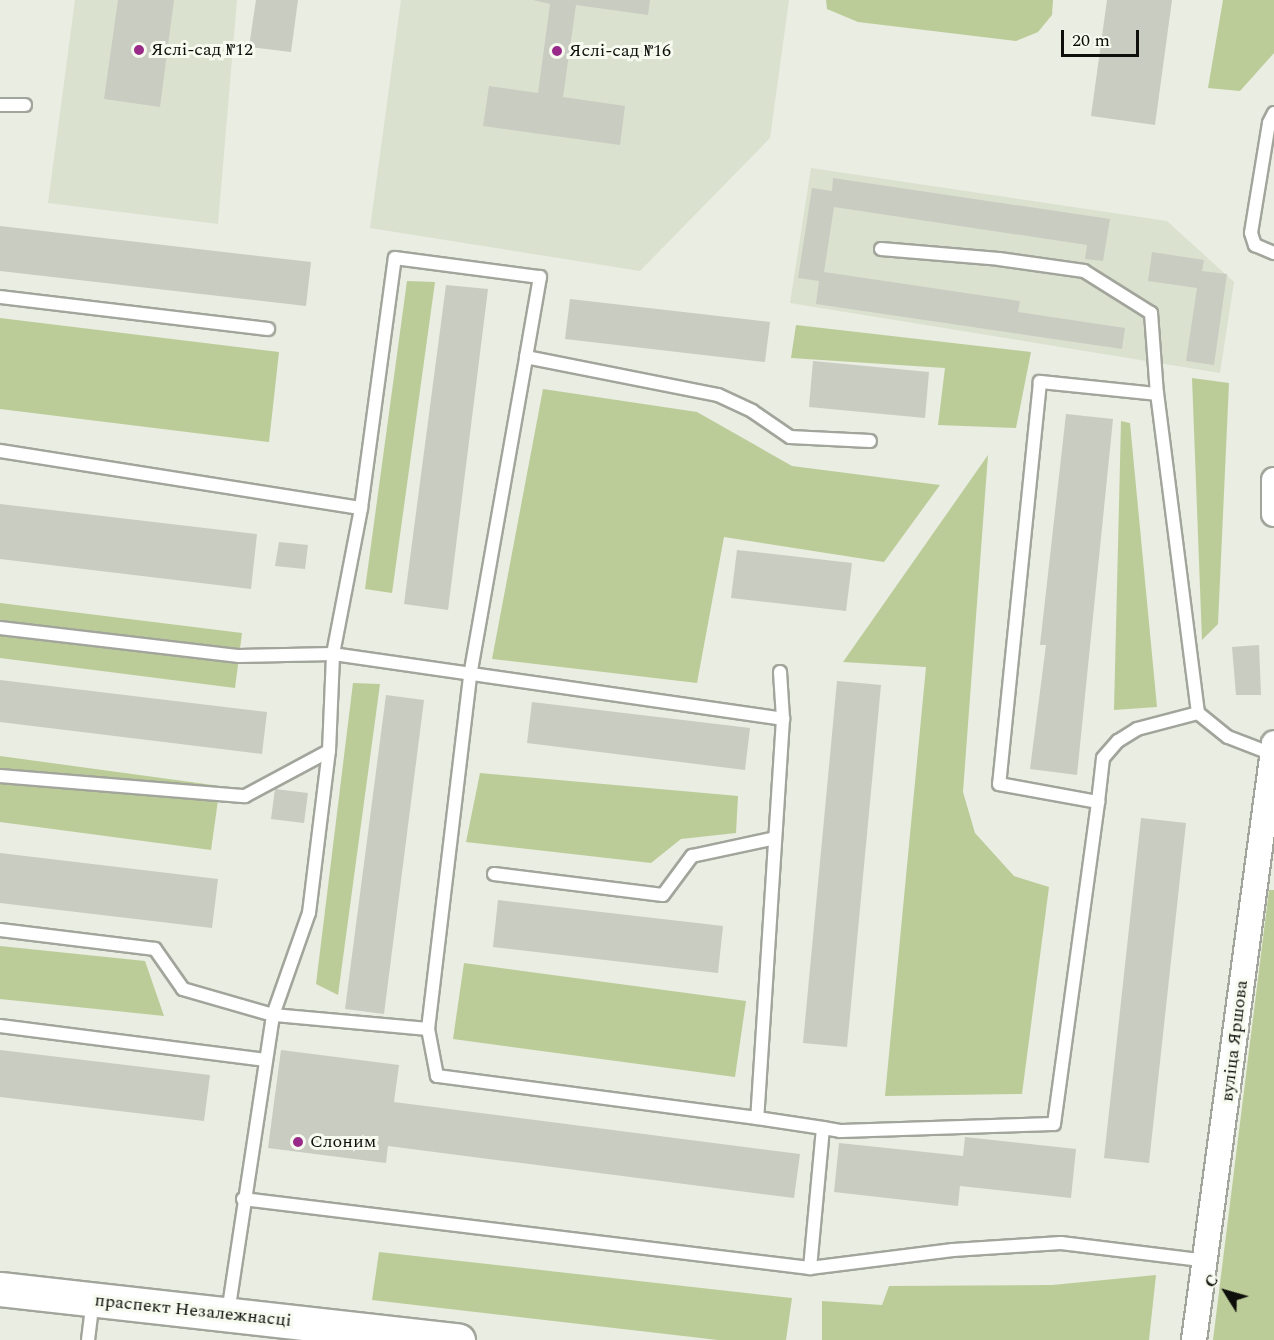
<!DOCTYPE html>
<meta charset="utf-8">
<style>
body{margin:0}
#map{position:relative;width:1274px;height:1340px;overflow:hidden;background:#e9ede2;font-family:Spectral,serif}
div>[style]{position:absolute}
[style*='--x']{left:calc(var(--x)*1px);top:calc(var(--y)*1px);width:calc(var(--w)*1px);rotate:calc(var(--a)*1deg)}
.built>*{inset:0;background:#dbe1cf}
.green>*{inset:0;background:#bccc98}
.building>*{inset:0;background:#c9ccc1}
.roads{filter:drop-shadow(2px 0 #a2a59b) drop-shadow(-2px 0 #a2a59b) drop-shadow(0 2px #a2a59b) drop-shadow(0 -2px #a2a59b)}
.service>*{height:12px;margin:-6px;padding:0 6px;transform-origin:6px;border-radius:6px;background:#fff}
.minor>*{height:24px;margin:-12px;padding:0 12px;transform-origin:12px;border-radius:12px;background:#fff}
.secondary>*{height:33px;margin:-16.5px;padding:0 16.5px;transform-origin:16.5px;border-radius:16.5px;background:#fff}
.dots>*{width:16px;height:16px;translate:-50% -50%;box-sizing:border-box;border:3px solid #f6faef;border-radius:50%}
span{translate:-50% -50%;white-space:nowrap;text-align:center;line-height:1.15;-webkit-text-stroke:6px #f6faef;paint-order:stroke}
.poi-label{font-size:18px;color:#0e0f0b}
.left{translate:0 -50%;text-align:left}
.street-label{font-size:18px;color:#0e0f0b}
.north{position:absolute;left:1196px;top:1262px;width:60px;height:60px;-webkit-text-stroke:4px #f6faef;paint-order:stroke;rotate:307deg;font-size:16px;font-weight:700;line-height:24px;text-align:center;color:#0e0f0b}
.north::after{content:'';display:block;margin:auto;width:21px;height:27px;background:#0e0f0b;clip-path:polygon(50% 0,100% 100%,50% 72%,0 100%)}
.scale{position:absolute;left:1061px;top:30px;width:78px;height:27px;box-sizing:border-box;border:3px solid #0e0f0b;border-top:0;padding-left:8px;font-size:18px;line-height:21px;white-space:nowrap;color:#0e0f0b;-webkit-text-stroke:4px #f6faef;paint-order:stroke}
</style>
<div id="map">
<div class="built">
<i style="clip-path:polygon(75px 0,237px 0,218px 224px,48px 203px)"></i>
<i style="clip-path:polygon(401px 0,789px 0,770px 138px,640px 271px,370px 228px)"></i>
<i style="clip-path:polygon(811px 168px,1167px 221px,1234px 282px,1220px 373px,790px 303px)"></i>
</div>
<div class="green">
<i style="clip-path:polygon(826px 0,1053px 0,1052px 15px,1038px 32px,1016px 41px,858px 22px,827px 9px)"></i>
<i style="clip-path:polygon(1223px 0,1274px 0,1274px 53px,1240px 91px,1208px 88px)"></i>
<i style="clip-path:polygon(407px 281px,435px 282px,392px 593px,365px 589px)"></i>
<i style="clip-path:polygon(0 318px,279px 352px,269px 442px,0 409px)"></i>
<i style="clip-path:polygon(796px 325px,1031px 352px,1016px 428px,938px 425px,945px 368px,791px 358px)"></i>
<i style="clip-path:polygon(1192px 378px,1229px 383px,1218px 624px,1202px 640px)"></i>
<i style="clip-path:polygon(543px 389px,697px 412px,792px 466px,940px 485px,884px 562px,724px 537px,697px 683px,492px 659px)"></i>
<i style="clip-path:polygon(1121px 421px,1130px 423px,1157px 707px,1114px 710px)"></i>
<i style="clip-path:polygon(988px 455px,963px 792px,975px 833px,1014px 876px,1049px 887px,1022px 1094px,885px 1096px,926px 667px,843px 662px)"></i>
<i style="clip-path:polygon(0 603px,242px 633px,235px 688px,0 658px)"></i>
<i style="clip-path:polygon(353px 683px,380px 684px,338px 995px,316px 984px)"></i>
<i style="clip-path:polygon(0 756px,220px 786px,211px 850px,0 822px)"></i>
<i style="clip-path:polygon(480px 773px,738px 796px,736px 833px,681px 839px,651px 863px,466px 842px)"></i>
<i style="clip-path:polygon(1269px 890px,1274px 890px,1274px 1340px,1213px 1340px)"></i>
<i style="clip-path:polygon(0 946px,145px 961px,164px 1016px,0 999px)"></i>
<i style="clip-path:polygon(464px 963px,746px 1001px,735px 1077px,453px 1039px)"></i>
<i style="clip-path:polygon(379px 1252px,792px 1298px,786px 1340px,718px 1340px,372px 1300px)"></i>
<i style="clip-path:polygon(1156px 1275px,1149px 1340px,822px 1340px,822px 1301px,882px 1305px,889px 1286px,1052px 1285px)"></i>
</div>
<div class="building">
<i style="clip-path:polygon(118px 0,174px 0,160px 107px,104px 99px)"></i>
<i style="clip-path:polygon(256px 0,298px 0,291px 52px,249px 47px)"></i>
<i style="clip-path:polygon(533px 0,650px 0,648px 15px,576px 5px,563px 97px,625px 106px,620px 145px,483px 126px,489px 86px,538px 93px,550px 4px)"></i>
<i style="clip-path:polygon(1107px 0,1172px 0,1155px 125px,1091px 116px)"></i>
<i style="clip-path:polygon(833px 178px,1110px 219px,1103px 261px,1085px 259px,1087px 245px,834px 207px,824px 272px,1020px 301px,1018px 312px,1125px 328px,1122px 349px,816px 304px,819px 281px,798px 278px,812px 188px,832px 191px)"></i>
<i style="clip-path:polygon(0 226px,311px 262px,306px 306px,0 271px)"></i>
<i style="clip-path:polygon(1152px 252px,1204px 260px,1202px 271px,1227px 274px,1214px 365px,1186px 361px,1197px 288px,1148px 281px)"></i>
<i style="clip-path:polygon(446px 285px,488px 289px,448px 610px,404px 604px)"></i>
<i style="clip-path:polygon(570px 299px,770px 322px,765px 362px,565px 339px)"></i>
<i style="clip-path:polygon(813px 361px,929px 372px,925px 418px,809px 407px)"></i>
<i style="clip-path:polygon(1066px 414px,1113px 419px,1077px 775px,1030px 769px,1046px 645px,1040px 645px)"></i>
<i style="clip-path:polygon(0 504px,257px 534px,251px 589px,0 559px)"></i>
<i style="clip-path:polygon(279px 542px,308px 545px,305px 569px,275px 566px)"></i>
<i style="clip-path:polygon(737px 550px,852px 563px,846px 611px,731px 598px)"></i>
<i style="clip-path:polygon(1259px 645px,1261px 695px,1236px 695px,1232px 647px)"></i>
<i style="clip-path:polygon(0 680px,267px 712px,262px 754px,0 722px)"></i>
<i style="clip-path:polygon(837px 681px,881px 685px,847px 1047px,803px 1043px)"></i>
<i style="clip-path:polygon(386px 695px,424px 700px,384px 1014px,345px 1009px)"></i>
<i style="clip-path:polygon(532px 702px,750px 728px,745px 770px,527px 743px)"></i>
<i style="clip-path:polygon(275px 789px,308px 793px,304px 823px,271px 819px)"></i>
<i style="clip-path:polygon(1141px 818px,1186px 823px,1149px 1163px,1104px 1158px)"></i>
<i style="clip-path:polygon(0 853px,218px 879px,212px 928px,0 903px)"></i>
<i style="clip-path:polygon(498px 900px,723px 926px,718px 973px,493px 947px)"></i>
<i style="clip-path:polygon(0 1050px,210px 1075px,204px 1121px,0 1097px)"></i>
<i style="clip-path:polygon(281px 1050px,399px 1065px,394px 1102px,800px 1154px,794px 1198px,388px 1146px,386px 1163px,268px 1148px)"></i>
<i style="clip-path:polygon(965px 1137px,1076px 1149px,1071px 1198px,960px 1186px,958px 1206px,834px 1192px,839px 1143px,963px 1156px)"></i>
</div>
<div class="roads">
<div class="service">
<i style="--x:0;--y:105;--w:25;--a:0"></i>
<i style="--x:1274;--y:113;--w:11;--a:117"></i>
<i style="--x:1269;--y:123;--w:111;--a:99.3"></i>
<i style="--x:1251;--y:233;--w:13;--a:72"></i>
<i style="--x:1255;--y:245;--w:21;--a:23"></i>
<i style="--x:881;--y:249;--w:118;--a:4.8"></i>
<i style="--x:999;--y:259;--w:86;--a:8"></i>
<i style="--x:1084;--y:271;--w:79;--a:32.1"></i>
<i style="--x:1151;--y:313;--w:81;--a:85.8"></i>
<i style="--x:0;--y:297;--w:270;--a:6.8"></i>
<i style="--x:0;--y:451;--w:365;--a:9"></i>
<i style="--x:0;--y:628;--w:241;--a:6.7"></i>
<i style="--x:239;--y:656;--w:94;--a:-1.2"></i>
<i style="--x:333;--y:654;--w:455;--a:8.2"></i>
<i style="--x:783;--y:719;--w:400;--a:93.7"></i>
<i style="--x:757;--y:1118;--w:323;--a:-172.5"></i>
<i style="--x:437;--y:1076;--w:48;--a:-100.8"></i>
<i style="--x:428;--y:1029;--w:156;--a:-174.8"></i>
<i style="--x:273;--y:1015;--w:94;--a:-163.9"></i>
<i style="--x:183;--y:989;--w:49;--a:-125"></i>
<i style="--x:155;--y:949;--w:156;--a:-173"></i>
<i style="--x:780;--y:672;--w:47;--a:86.3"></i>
<i style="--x:1198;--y:713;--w:322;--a:-97.3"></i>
<i style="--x:1157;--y:394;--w:118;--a:-174.1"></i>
<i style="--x:1040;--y:382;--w:404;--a:95.8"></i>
<i style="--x:999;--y:784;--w:101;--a:10.3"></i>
<i style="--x:1098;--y:802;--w:44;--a:-83.5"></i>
<i style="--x:1103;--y:758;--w:23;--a:-49"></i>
<i style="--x:1118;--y:741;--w:22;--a:-32"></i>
<i style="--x:1137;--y:729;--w:63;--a:-14.7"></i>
<i style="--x:1198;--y:713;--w:38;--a:39"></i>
<i style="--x:1228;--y:737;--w:47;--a:21.1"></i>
<i style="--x:0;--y:776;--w:246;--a:4.7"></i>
<i style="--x:245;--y:796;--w:95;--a:-28.2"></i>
<i style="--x:494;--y:874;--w:170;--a:7.1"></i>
<i style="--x:663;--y:895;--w:49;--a:-53.4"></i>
<i style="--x:692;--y:856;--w:85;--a:-12.2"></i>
<i style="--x:0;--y:1026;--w:266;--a:7.3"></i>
<i style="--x:428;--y:1029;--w:355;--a:-83.2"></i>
<i style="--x:470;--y:676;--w:324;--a:-80"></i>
<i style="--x:757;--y:1118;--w:67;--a:8.6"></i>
<i style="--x:823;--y:1128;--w:141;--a:95.3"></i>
<i style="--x:823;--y:1128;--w:17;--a:10"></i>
<i style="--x:840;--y:1131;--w:214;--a:-1.9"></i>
<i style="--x:1054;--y:1124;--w:325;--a:-82.2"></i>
<i style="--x:243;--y:1199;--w:571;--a:6.94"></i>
<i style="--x:810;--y:1268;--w:144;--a:-7.2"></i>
<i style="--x:953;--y:1250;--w:108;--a:-3.7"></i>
<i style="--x:1061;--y:1243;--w:147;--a:7"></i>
<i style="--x:228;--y:1313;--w:301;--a:-81.4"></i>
<i style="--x:273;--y:1015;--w:108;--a:-70.6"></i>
<i style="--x:309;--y:913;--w:163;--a:-83"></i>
<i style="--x:329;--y:751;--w:97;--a:-87.6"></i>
<i style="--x:333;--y:654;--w:149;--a:-79.1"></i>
<i style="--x:361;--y:508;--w:252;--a:-82.3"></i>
<i style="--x:395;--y:258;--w:146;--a:7.5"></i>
<i style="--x:540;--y:277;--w:81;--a:99.9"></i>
<i style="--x:526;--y:357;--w:196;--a:11.2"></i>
<i style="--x:718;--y:395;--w:38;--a:25"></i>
<i style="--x:752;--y:411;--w:46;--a:34.4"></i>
<i style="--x:790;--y:437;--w:80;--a:2.9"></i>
<i style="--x:88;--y:1340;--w:39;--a:-83"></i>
</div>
<div class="minor">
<i style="--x:1274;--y:480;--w:34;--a:90"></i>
<i style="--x:1194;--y:1340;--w:602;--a:-82.37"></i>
</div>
<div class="secondary">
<i style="--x:0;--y:1289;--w:461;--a:6.4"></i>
</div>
</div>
<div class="dots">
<i style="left:139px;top:50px;background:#992a89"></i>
<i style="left:557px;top:51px;background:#992a89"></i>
<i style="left:298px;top:1142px;background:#992a89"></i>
</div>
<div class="poi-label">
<span class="left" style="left:151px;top:50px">Яслі-сад №12</span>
<span class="left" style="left:569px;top:51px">Яслі-сад №16</span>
<span class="left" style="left:310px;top:1142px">Слоним</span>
</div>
<div class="street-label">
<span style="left:1235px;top:1041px;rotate:-83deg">вуліца Яршова</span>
<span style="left:193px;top:1311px;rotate:6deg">праспект Незалежнасці</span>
</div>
<div class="north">С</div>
<div class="scale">20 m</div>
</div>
